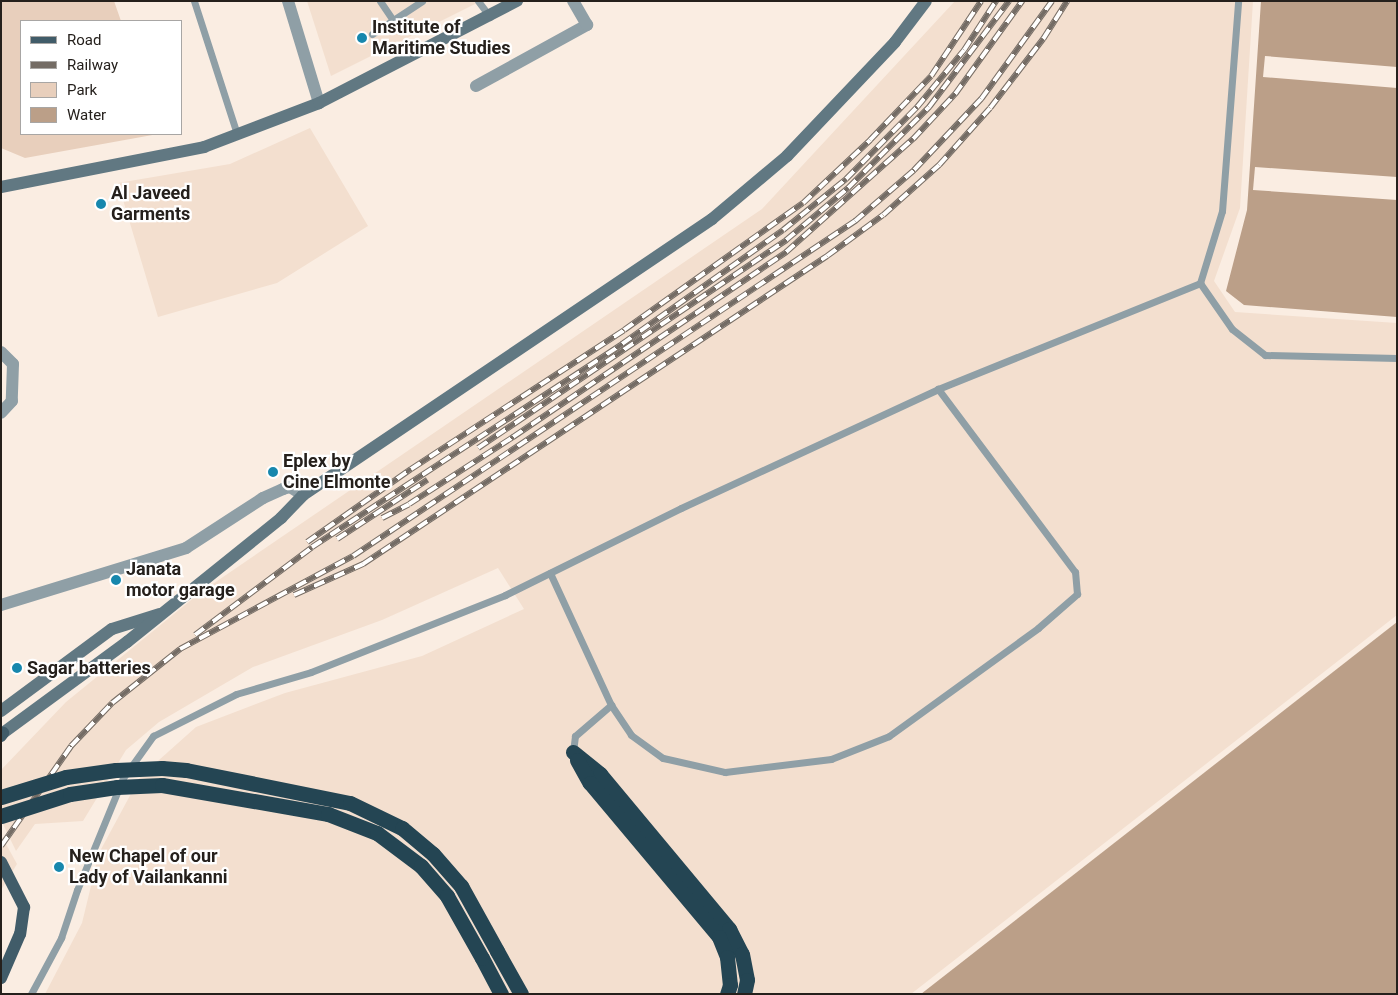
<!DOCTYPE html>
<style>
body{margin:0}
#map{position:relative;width:1398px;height:995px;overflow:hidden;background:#faede2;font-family:Roboto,sans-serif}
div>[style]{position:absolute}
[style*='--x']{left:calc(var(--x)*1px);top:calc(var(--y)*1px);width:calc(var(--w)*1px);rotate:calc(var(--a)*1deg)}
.built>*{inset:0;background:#f3dfcf}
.green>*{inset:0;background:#e8cfbc}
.water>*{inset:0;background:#bb9f88}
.pier>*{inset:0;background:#faede2}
.lane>*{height:7px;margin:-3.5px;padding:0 3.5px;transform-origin:3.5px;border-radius:3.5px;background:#8f9fa6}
.street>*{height:12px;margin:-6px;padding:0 6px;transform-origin:6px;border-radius:6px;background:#8f9fa6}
.secondary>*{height:12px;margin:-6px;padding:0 6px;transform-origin:6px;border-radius:6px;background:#617882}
.primary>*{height:12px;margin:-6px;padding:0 6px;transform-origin:6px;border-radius:6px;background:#415c69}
.highway>*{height:15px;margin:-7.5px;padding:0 7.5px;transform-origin:7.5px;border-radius:7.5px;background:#244553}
.rail>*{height:5.5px;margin-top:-2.75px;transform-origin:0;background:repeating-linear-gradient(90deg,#fff 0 11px,#746c65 0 22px);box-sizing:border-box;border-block:1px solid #746c65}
.highway-bridge>*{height:15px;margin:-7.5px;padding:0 7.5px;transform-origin:7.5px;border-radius:7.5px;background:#244553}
.dots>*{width:14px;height:14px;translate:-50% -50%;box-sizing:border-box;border:2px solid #fff;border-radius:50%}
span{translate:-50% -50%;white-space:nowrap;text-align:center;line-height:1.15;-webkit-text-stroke:4.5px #fff;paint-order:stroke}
.poi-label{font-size:18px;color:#25201c;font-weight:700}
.left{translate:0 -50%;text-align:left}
.frame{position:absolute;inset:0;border:2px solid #25201c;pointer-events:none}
.legend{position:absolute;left:20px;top:20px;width:162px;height:115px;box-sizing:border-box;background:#fff;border:1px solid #a8a6a4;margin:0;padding:6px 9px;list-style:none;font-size:15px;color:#25201c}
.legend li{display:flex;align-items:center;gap:10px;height:25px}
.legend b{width:25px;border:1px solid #a8a6a4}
</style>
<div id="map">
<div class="built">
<i style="clip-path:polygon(307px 1px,481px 1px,331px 76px)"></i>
<i style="clip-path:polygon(955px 1px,1253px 1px,1240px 208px,1214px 281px,1235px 312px,1397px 323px,1397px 615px,911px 994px,45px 994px,82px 923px,99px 853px,140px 777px,196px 727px,285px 693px,422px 656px,524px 609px,498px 568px,382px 620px,253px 667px,159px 722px,126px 750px,83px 821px,35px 824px,16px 851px,1px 820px,1px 770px,66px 702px,201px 592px,762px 209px)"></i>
<i style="clip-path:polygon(310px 128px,368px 226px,277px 283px,158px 317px,118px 183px,230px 164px)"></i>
<i style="clip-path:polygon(1px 835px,17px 864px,1px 890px)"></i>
</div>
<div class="green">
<i style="clip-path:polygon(1px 1px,114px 1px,121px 21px,21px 21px,21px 134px,158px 134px,25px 158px,1px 148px)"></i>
</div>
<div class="water">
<i style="clip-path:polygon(1261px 1px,1397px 1px,1397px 317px,1244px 305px,1226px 291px,1247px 210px)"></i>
<i style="clip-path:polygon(1397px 622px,1397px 994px,921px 994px)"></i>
</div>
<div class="pier">
<i style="clip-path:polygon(1265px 56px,1397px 67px,1397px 88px,1263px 77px)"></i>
<i style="clip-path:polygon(1255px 167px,1397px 177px,1397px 200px,1253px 190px)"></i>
</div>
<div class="lane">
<i style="--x:194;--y:1;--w:140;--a:72.1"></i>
<i style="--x:380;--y:1;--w:23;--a:56"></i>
<i style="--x:478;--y:1;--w:20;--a:53"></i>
<i style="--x:372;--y:34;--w:60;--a:-33.4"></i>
<i style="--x:1200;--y:283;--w:56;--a:55.2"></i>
<i style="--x:1232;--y:329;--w:42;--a:38.2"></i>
<i style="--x:1265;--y:355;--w:132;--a:1.3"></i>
<i style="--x:550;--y:573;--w:145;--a:65.2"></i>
<i style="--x:611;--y:705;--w:36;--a:56"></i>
<i style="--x:631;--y:735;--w:39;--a:36"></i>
<i style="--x:663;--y:758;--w:64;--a:12.7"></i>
<i style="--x:725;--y:772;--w:107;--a:-7"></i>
<i style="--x:831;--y:759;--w:62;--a:-21.6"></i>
<i style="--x:889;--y:736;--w:184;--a:-35.9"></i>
<i style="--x:1038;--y:628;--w:52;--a:-41.1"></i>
<i style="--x:1077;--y:594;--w:22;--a:-95"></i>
<i style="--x:1075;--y:572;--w:229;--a:-126.8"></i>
<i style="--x:573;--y:752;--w:16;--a:-83"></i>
<i style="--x:575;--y:736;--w:48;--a:-40.7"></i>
<i style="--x:31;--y:994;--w:64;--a:-61.8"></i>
<i style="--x:61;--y:938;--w:51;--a:-71.6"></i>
<i style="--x:77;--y:890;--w:121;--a:-67.7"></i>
<i style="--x:123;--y:778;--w:52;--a:-54.5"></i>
<i style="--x:153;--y:736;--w:93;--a:-26.8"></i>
<i style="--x:236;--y:694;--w:78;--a:-16.3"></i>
<i style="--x:311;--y:672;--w:209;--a:-21.6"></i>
<i style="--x:505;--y:595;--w:196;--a:-26.3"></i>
<i style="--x:681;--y:508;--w:283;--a:-24.8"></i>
<i style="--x:938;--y:389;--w:283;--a:-22"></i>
<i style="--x:1200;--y:283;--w:75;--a:-73"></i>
<i style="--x:1222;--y:211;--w:211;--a:-85.6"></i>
</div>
<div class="street">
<i style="--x:288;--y:1;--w:107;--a:73.1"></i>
<i style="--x:476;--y:86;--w:127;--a:-28.8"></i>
<i style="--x:587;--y:25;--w:28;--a:-120"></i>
<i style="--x:1;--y:352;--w:17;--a:45"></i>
<i style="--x:13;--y:364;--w:37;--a:92"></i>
<i style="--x:12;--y:401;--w:16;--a:133"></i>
<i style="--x:1;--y:605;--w:194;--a:-17.1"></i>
<i style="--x:186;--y:548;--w:92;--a:-33"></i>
<i style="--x:263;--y:498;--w:22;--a:-24"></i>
<i style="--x:283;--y:489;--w:7;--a:-16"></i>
<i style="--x:290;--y:487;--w:15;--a:32"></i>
</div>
<div class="secondary">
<i style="--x:1;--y:187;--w:207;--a:-11.1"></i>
<i style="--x:204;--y:147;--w:123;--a:-20.9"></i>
<i style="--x:319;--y:103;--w:223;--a:-27.3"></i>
<i style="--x:1;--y:711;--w:138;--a:-36.5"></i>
<i style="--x:112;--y:629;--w:50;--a:-17.4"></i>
<i style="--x:3;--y:733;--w:154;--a:-36.3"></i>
<i style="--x:127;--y:642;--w:198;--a:-38.8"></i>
<i style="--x:281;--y:518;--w:32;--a:-46"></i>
<i style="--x:303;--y:495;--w:493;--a:-34"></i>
<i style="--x:712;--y:219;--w:98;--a:-40"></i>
<i style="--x:787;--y:156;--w:157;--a:-46.5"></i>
<i style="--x:895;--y:42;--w:51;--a:-52.9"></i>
</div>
<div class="primary">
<i style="--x:1;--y:736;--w:4;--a:-56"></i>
<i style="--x:1;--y:862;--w:51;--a:62.9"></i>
<i style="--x:24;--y:907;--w:27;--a:98"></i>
<i style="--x:20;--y:934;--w:48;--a:113.4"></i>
</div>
<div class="highway">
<i style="--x:573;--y:752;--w:35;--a:39"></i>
<i style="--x:600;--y:774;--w:202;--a:50.2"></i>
<i style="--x:729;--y:929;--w:28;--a:63"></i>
<i style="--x:742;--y:954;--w:26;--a:79"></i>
<i style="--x:747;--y:980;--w:14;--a:102"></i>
<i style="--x:577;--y:760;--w:26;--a:61"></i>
<i style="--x:590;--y:783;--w:201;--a:50"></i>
<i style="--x:719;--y:937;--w:22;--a:68"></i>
<i style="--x:727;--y:957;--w:28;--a:84"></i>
<i style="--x:730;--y:985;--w:9;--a:108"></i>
<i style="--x:497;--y:951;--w:49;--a:60.8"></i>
<i style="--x:482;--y:958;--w:41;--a:62.2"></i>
</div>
<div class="rail">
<i style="--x:478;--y:448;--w:372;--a:-34"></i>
<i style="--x:786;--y:240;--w:81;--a:-40"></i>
<i style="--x:848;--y:188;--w:115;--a:-45"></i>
<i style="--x:929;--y:107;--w:133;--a:-53"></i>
<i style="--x:382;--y:518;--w:30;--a:-27"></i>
<i style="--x:409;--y:504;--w:124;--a:-32.8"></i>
<i style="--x:513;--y:437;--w:330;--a:-34.1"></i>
<i style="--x:786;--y:252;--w:170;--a:-41.7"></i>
<i style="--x:913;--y:139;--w:62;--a:-47"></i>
<i style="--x:955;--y:94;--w:115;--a:-54.2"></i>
<i style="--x:337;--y:539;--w:108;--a:-33.2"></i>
<i style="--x:307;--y:542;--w:127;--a:-35.1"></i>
<i style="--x:411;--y:469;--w:254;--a:-33.1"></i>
<i style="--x:624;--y:330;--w:219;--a:-35.4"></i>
<i style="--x:803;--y:203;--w:92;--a:-43.2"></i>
<i style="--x:870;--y:140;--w:88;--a:-46.4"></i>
<i style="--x:931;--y:76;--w:90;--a:-56.3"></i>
<i style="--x:294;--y:595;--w:76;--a:-24.2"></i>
<i style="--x:363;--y:564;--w:557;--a:-33.58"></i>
<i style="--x:827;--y:256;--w:69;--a:-36.2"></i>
<i style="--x:883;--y:215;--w:75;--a:-41.8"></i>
<i style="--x:939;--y:165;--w:76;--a:-48.2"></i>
<i style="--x:990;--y:108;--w:87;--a:-52.5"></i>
<i style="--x:1043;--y:39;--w:45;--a:-57.7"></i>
<i style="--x:195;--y:635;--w:146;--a:-36.9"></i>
<i style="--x:312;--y:547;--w:371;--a:-33.2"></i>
<i style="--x:622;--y:344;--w:197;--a:-35.3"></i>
<i style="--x:783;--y:230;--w:81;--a:-39"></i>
<i style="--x:846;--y:179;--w:101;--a:-45.4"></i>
<i style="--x:917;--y:107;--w:74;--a:-50.5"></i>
<i style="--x:964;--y:50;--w:59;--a:-56.9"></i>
<i style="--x:1;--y:846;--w:122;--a:-55"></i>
<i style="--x:71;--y:746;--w:59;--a:-46.4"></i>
<i style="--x:112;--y:703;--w:87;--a:-38.5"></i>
<i style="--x:180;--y:649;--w:196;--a:-28.3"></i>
<i style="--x:353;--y:556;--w:604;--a:-33.72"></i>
<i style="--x:855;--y:221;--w:78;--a:-40.8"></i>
<i style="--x:914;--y:170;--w:98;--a:-46.7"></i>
<i style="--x:981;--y:99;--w:121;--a:-54.1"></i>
</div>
<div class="highway-bridge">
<i style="--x:1;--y:797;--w:68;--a:-17.1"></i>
<i style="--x:66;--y:777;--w:50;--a:-8"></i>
<i style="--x:116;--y:770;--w:46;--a:-2.5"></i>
<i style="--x:162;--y:768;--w:24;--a:5"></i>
<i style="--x:186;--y:770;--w:167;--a:11.4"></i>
<i style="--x:350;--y:803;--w:58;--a:25.7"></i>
<i style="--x:402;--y:828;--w:40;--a:40"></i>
<i style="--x:433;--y:854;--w:43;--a:48.8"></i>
<i style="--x:461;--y:886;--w:74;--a:61"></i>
<i style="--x:1;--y:816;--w:72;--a:-17.7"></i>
<i style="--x:70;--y:794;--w:48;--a:-8.5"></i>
<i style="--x:117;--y:787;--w:45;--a:-2.5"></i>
<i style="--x:162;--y:785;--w:169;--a:9.9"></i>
<i style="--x:328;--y:814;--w:53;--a:21.2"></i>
<i style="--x:377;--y:833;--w:55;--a:36.9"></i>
<i style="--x:421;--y:866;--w:40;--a:49"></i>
<i style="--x:447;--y:896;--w:71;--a:60.6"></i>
</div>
<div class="dots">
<i style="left:362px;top:38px;background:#1787ad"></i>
<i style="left:101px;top:204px;background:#1787ad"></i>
<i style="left:273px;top:472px;background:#1787ad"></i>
<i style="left:116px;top:580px;background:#1787ad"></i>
<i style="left:17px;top:668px;background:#1787ad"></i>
<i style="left:59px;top:867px;background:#1787ad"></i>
</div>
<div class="poi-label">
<span class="left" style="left:372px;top:38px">Institute of<br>Maritime Studies</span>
<span class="left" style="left:111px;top:204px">Al Javeed<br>Garments</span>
<span class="left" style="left:283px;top:472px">Eplex by<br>Cine Elmonte</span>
<span class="left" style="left:126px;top:580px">Janata<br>motor garage</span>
<span class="left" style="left:27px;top:668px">Sagar batteries</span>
<span class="left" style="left:69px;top:867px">New Chapel of our<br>Lady of Vailankanni</span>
</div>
<div class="frame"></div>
<ul class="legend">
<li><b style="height:6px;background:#415c69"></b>Road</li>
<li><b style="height:6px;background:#746c65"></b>Railway</li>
<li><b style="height:14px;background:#e8cfbc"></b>Park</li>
<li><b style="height:14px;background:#bb9f88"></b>Water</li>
</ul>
</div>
